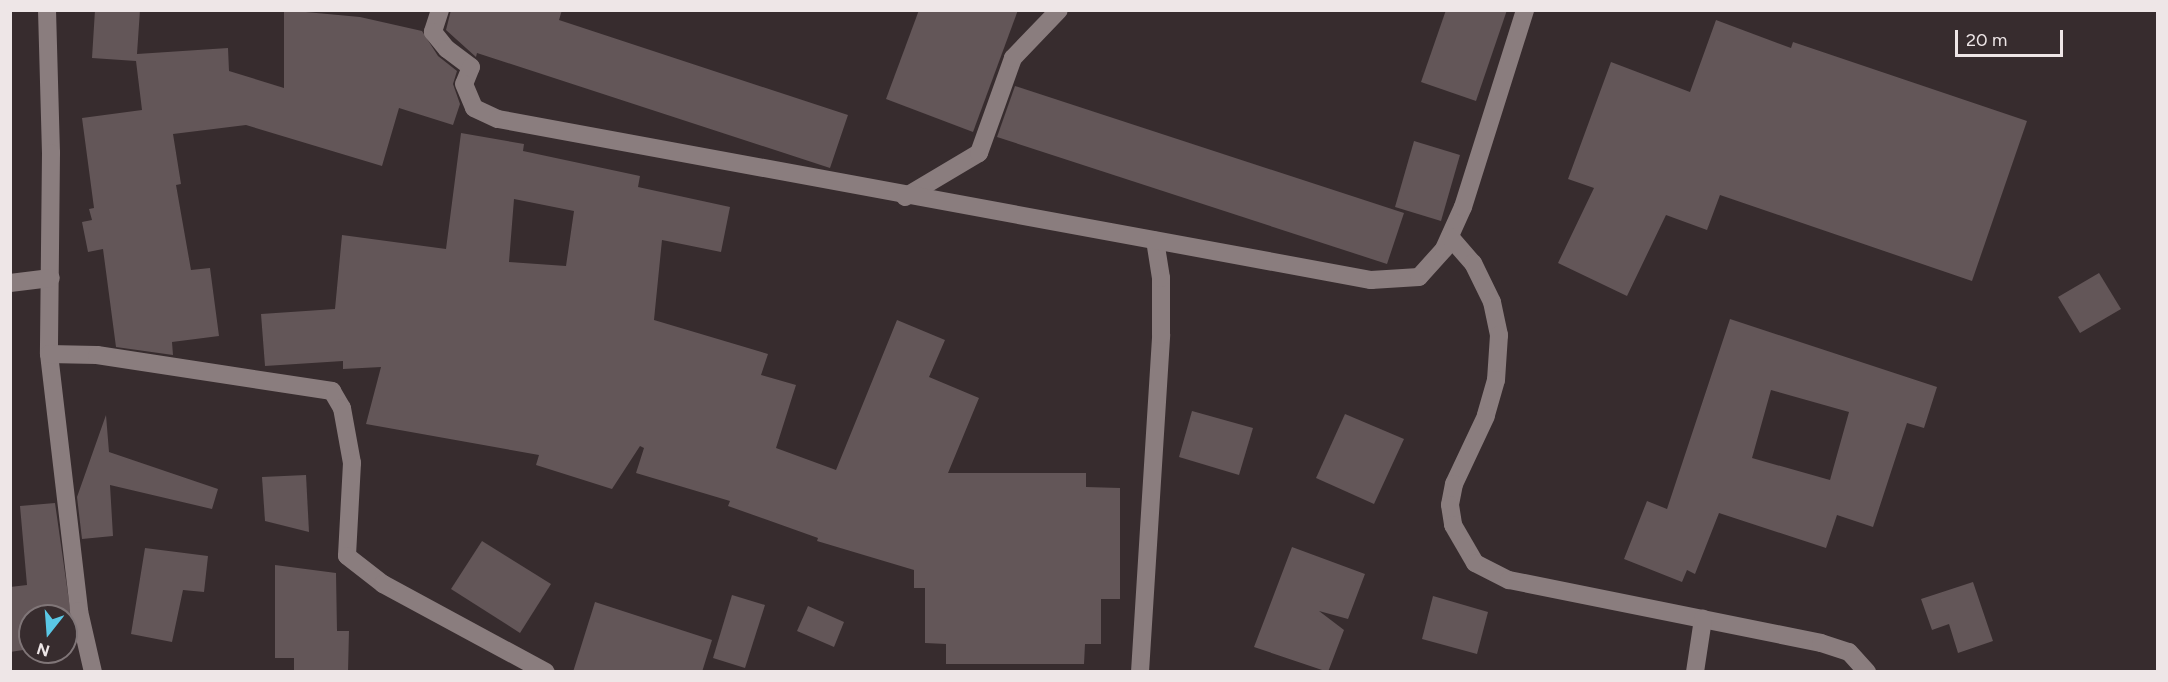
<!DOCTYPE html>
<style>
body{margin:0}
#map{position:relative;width:2168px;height:682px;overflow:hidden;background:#372c2e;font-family:Figtree,sans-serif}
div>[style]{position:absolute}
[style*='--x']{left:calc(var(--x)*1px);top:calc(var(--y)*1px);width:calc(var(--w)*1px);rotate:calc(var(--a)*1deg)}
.building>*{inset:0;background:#635658}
.lane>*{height:18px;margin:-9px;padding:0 9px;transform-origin:9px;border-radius:9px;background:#8a7d7e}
.street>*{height:18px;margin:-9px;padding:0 9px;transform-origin:9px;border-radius:9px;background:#8a7d7e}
span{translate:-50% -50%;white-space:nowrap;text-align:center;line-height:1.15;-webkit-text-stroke:6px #372c2e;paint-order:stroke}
.frame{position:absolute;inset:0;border:12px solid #eee6e7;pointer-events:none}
.north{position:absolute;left:18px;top:604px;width:60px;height:60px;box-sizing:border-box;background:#372c2e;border:2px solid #807678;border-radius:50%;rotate:197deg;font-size:16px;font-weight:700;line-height:24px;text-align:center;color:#eee6e7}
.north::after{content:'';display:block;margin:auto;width:21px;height:27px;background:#5ac8e6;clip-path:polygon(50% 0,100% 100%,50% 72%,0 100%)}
.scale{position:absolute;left:1955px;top:30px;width:108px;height:27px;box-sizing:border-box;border:3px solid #eee6e7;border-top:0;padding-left:8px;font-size:18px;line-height:21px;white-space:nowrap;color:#eee6e7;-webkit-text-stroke:4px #372c2e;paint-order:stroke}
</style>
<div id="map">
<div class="building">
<i style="clip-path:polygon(95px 10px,140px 10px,137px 54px,228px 48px,229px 71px,284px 88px,284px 10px,360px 17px,422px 31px,438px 56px,457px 71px,453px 84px,460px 104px,453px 125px,399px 108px,382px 166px,246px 125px,173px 134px,181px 184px,176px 185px,191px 270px,210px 268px,219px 336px,172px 342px,173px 355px,116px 347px,103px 249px,88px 252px,82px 222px,92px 220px,89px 209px,94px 208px,82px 118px,142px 110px,136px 61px,92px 58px)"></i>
<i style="clip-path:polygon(451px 10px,562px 10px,559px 20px,848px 115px,830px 168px,477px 53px,476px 57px,446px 30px)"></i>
<i style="clip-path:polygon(919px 10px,1018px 10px,973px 132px,886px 99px)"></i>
<i style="clip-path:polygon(1446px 10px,1507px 10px,1476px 101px,1421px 82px)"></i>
<i style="clip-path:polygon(1716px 20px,1791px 48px,1793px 42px,2027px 121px,1972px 281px,1720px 195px,1707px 230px,1666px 215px,1627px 296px,1558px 263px,1594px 188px,1568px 179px,1611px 62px,1690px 92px)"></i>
<i style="clip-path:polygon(1015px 86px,1404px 213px,1387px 264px,997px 137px)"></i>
<i style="clip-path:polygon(evenodd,461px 133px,524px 144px,523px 151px,640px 176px,638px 187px,730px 207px,721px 252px,662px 240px,654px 320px,768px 354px,761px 375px,796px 385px,776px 448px,836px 470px,897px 320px,945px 340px,929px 377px,979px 398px,948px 473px,1086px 473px,1086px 487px,1120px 488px,1120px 599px,1101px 599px,1101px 644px,1085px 644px,1084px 664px,946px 664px,946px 644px,925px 643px,925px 588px,914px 588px,914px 570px,817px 541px,818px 538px,728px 506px,730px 501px,636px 473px,644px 448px,640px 446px,612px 489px,536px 465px,539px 455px,366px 424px,381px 367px,343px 369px,343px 361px,265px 366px,261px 314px,335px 309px,342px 235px,446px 249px,461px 133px,514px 199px,574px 211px,566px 266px,509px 262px,514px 199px)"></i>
<i style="clip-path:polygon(1414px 141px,1460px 155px,1441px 221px,1395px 207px)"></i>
<i style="clip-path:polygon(2099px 273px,2121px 309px,2080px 333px,2058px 297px)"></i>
<i style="clip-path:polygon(evenodd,1730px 319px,1937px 387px,1924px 428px,1907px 423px,1873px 527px,1837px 515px,1826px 548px,1719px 513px,1695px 574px,1687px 570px,1682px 582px,1624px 559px,1647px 501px,1667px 509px,1730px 319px,1771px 390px,1849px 412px,1830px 480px,1752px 458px,1771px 390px)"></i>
<i style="clip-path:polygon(1192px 411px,1253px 428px,1239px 475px,1179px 457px)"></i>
<i style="clip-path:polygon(1345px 414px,1404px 439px,1374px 504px,1316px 478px)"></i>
<i style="clip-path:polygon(106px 415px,109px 452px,218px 489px,212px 509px,110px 485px,113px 536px,82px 539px,77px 497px)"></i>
<i style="clip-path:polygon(306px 475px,309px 532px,265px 521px,262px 477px)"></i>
<i style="clip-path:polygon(55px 503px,75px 643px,66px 644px,66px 616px,30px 616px,30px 649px,10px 652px,10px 587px,27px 585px,20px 506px)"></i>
<i style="clip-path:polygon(482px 541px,551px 584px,520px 633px,451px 589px)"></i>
<i style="clip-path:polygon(1292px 547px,1365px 574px,1348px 619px,1319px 611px,1344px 630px,1328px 672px,1254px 647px)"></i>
<i style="clip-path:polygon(145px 548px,208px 556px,204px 592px,183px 590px,172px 642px,131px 634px)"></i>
<i style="clip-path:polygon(275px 565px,336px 573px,337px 631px,349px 631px,348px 672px,294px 672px,294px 658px,275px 658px)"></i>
<i style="clip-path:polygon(1973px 582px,1993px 641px,1958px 653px,1949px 624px,1932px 630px,1921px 599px)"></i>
<i style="clip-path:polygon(732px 595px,765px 605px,745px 668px,713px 658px)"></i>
<i style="clip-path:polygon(1433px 596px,1488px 612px,1477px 654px,1422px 639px)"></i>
<i style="clip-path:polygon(595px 602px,712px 640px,702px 672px,573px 672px)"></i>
<i style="clip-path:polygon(808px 606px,844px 622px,834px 647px,797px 631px)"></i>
</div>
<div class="lane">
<i style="--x:905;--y:197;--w:86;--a:-30.7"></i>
<i style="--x:979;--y:153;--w:101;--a:-70.3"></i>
<i style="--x:1013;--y:58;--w:66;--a:-46.2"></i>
<i style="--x:1140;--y:672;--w:338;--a:-86.4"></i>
<i style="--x:1161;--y:335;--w:57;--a:-90"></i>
<i style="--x:1161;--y:278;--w:38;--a:-99"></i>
</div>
<div class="street">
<i style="--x:47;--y:10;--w:143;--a:88.4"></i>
<i style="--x:51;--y:153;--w:201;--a:90.6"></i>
<i style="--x:49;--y:354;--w:259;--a:83.3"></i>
<i style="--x:79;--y:611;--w:63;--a:77.1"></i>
<i style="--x:440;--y:10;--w:23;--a:108"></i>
<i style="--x:433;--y:32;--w:22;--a:51"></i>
<i style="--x:447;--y:49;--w:30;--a:37"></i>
<i style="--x:471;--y:67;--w:18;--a:112"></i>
<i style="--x:464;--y:84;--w:26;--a:67"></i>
<i style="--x:474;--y:108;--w:26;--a:25"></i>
<i style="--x:498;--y:119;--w:888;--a:10.45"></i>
<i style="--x:1371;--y:280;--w:48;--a:-3.6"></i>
<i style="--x:1419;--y:277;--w:38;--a:-48"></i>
<i style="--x:1444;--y:249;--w:46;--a:-65.7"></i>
<i style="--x:1463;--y:207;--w:207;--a:-72.5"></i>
<i style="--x:1450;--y:237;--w:35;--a:49"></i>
<i style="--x:1473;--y:263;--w:43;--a:64"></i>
<i style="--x:1492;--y:302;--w:34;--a:78"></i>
<i style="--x:1499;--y:335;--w:45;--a:93.8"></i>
<i style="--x:1496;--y:380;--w:37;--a:106"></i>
<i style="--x:1486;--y:416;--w:75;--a:115.2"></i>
<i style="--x:1454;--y:484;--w:21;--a:101"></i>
<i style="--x:1450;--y:505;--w:20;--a:81"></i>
<i style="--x:1453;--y:525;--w:44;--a:59.9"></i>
<i style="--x:1475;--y:563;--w:38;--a:27"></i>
<i style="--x:1509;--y:580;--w:318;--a:11.4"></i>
<i style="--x:1821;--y:643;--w:29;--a:18"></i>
<i style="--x:1849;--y:652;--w:27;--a:48"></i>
<i style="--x:10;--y:283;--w:41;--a:-7"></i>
<i style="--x:49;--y:354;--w:48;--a:1.2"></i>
<i style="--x:97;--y:355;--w:238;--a:8.7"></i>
<i style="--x:332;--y:391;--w:20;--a:60"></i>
<i style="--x:342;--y:408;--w:56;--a:79.7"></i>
<i style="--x:352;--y:463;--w:93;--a:93.1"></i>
<i style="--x:347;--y:556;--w:46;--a:37.9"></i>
<i style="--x:383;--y:584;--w:185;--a:28.4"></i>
<i style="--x:1695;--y:672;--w:54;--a:-81.4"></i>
</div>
<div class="frame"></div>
<div class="north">N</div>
<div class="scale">20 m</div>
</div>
